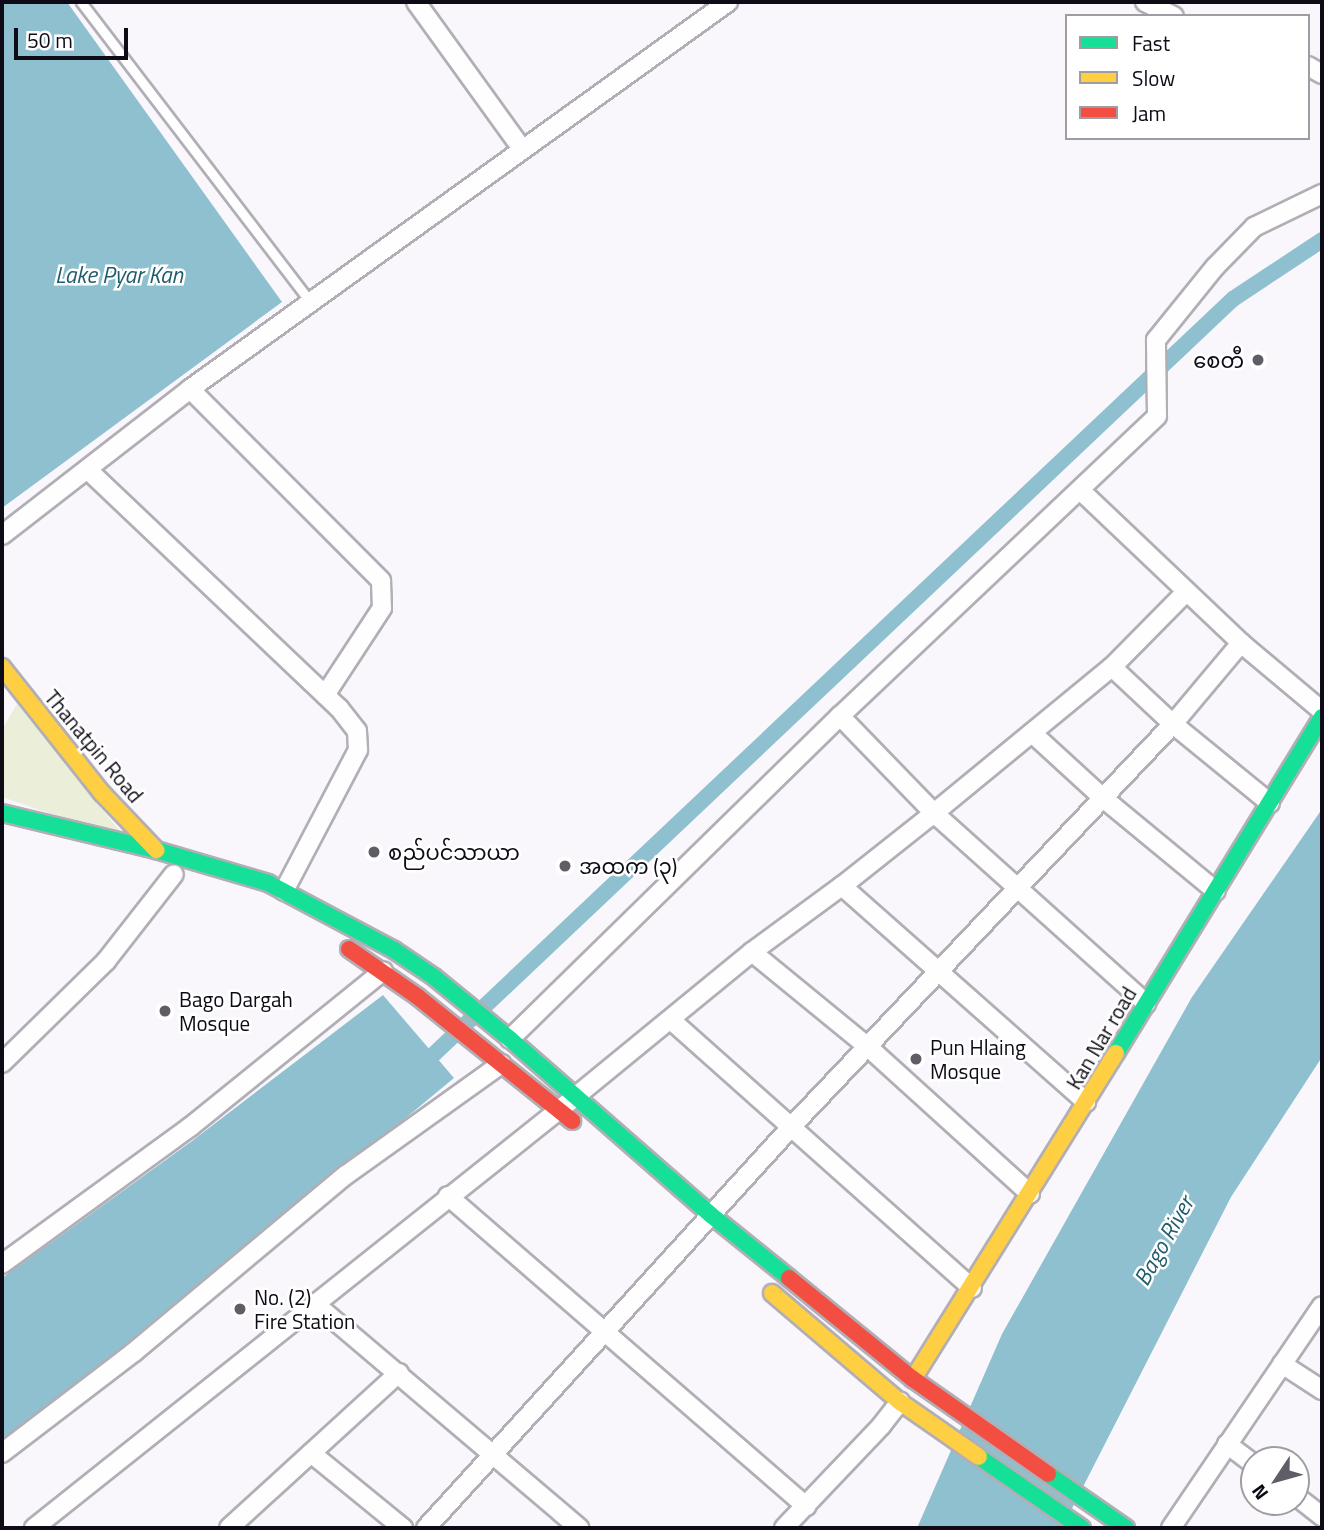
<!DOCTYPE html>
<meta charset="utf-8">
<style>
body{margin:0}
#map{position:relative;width:1324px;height:1530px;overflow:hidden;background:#f9f7fc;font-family:"Titillium Web","Noto Sans Myanmar",sans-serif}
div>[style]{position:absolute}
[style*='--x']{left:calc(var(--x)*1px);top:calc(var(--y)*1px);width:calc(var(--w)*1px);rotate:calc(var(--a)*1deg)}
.green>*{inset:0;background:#ebeed8}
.water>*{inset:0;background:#8fc0d0}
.canal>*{height:16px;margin:-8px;padding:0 8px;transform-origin:8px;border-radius:8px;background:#8fc0d0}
.roads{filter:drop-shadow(2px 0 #b1aeb6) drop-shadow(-2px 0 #b1aeb6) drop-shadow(0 2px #b1aeb6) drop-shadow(0 -2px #b1aeb6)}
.lane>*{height:9px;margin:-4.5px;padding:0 4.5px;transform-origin:4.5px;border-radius:4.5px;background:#fefeff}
.street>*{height:18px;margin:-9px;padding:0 9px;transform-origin:9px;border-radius:9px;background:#fefeff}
.fast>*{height:16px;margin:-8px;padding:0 8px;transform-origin:8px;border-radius:8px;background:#16e098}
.slow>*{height:16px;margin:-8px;padding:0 8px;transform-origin:8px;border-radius:8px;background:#ffcf43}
.jam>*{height:16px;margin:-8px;padding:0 8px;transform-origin:8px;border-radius:8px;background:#f24e42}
.dots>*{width:19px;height:19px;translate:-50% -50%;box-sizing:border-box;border:4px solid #fff;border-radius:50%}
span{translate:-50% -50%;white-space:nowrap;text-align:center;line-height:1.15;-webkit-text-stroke:5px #fff;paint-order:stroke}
.poi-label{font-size:21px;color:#0e0a16}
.right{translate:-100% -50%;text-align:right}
.left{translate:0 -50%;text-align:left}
.street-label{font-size:21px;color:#0e0a16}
.water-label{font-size:23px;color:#205c6b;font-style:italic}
.frame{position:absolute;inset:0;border:4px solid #0e0a16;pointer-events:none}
.legend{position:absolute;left:1065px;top:14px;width:245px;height:126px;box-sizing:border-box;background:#fff;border:2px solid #9f9da2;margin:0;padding:9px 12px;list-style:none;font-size:21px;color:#0e0a16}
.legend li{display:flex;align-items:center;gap:14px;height:35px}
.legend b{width:35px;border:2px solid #9f9da2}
.north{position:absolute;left:1240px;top:1446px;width:70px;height:70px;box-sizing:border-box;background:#fff;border:2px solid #9f9da2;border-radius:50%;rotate:234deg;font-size:19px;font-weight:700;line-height:28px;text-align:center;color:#0e0a16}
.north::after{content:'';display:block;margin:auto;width:24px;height:32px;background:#605d66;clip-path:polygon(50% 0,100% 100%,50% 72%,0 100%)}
.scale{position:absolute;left:14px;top:28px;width:114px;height:32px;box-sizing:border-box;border:4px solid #0e0a16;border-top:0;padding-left:9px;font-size:21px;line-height:24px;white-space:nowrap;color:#0e0a16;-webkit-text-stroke:5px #fff;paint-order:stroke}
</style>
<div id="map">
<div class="green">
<i style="clip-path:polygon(17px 704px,127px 840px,2px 797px,2px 730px)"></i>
</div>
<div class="water">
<i style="clip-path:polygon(2px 2px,67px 2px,282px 302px,2px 508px)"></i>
<i style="clip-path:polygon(1322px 809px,1322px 1057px,1231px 1197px,1062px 1528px,917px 1528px,1002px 1334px,1192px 997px)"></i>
<i style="clip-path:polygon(383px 995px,454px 1078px,103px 1369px,2px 1442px,2px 1278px,192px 1141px)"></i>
</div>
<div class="canal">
<i style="--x:433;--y:1055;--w:1101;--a:-43.38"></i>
<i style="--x:1233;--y:299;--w:107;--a:-33.5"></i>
</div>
<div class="roads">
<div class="lane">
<i style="--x:81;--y:2;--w:377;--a:52.6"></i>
</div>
<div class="street">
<i style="--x:416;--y:2;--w:181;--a:54.2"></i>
<i style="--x:1145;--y:2;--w:32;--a:26"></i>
<i style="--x:1308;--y:66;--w:16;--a:30"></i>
<i style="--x:190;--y:389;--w:271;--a:45.1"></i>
<i style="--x:381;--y:581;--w:27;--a:88"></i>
<i style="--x:382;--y:608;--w:104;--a:123.2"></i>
<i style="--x:88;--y:470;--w:346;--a:43.5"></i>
<i style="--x:339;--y:708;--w:29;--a:52"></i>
<i style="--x:357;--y:731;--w:19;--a:87"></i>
<i style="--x:358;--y:750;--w:159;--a:117.7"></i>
<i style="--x:1080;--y:490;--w:222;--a:43.5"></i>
<i style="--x:1241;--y:643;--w:106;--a:40"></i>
<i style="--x:2;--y:535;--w:238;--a:-37.8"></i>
<i style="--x:190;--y:389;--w:663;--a:-35.73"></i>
<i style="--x:1112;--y:667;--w:83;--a:43.1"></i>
<i style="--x:1173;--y:724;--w:125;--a:39.2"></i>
<i style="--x:840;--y:716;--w:135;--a:45.9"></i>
<i style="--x:934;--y:813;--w:285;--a:41.9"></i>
<i style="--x:1032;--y:733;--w:96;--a:42.5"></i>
<i style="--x:1103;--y:798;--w:146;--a:39.5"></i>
<i style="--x:842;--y:886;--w:326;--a:41.5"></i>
<i style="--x:752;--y:952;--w:149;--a:39.3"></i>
<i style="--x:867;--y:1046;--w:220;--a:42.2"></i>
<i style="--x:671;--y:1020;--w:403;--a:41.7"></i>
<i style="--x:510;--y:1039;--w:462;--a:-44.4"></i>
<i style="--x:840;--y:716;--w:436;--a:-43.4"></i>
<i style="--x:1157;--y:416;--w:76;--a:-90.8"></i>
<i style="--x:1156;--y:340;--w:94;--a:-51.1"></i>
<i style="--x:1215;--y:267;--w:56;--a:-45.7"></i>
<i style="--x:1254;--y:227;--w:76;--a:-25.9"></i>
<i style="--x:2;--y:1063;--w:146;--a:-44.4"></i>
<i style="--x:106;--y:961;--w:110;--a:-52"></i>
<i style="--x:448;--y:1196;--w:474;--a:40.9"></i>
<i style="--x:2;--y:1264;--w:233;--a:-36.1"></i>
<i style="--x:190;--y:1127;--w:248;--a:-38.9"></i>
<i style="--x:314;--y:1303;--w:348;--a:40.3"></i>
<i style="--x:1282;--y:1364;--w:48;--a:33"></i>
<i style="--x:1227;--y:1444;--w:34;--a:37"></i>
<i style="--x:2;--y:1453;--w:166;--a:-37.4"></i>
<i style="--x:134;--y:1352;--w:276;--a:-39.9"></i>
<i style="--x:346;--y:1175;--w:191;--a:-35.6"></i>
<i style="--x:311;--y:1453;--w:119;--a:39.2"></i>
<i style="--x:1296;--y:1496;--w:33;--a:38"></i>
<i style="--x:34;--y:1528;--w:671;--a:-38.53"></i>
<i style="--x:559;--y:1110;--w:249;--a:-39.3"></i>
<i style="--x:752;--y:952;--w:112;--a:-36.3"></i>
<i style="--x:842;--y:886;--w:117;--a:-38.4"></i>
<i style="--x:934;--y:813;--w:230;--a:-39.4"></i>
<i style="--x:1112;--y:667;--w:105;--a:-45.4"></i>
<i style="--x:229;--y:1528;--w:230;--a:-42.4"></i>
<i style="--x:426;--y:1528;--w:544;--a:-47.68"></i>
<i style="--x:792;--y:1126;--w:554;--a:-46.54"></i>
<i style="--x:1173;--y:724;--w:106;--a:-50"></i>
<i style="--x:784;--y:1528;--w:141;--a:-46.4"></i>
<i style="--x:881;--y:1426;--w:31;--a:-52"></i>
<i style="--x:1171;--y:1528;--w:268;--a:-55.8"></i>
</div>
<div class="fast">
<i style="--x:2;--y:813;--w:158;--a:13.5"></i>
<i style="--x:156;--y:850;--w:117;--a:16.4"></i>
<i style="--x:268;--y:883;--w:143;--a:28"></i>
<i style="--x:394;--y:950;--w:48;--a:34"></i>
<i style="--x:434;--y:977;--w:98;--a:39.2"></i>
<i style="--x:510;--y:1039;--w:267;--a:41.2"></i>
<i style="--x:711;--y:1215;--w:100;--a:38.9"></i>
<i style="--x:1116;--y:1053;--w:394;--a:-58.5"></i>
<i style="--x:979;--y:1457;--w:125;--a:34.6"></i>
<i style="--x:1048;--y:1474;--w:95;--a:34.7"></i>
</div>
<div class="slow">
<i style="--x:2;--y:667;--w:161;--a:51.6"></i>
<i style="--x:102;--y:793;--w:79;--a:46.5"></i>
<i style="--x:772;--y:1293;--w:168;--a:40.4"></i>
<i style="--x:900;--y:1402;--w:96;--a:34.8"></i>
<i style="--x:913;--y:1379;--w:384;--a:-58.1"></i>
</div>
<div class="jam">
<i style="--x:349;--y:949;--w:84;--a:34.8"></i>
<i style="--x:418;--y:997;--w:198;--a:38.8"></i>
<i style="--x:789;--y:1278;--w:160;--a:39.2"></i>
<i style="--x:913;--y:1379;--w:165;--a:35.1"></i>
</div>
</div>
<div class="dots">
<i style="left:1258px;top:360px;background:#605d66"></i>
<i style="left:374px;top:852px;background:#605d66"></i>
<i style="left:565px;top:866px;background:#605d66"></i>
<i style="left:165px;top:1011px;background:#605d66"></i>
<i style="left:916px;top:1059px;background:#605d66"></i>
<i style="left:240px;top:1309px;background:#605d66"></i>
</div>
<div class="poi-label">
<span class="right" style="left:1244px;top:360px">စေတီ</span>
<span class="left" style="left:388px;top:852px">စည်ပင်သာယာ</span>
<span class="left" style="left:579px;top:866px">အထက (၃)</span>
<span class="left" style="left:179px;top:1011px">Bago Dargah<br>Mosque</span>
<span class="left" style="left:930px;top:1059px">Pun Hlaing<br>Mosque</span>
<span class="left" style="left:254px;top:1309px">No. (2)<br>Fire Station</span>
</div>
<div class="street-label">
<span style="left:94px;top:746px;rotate:50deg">Thanatpin Road</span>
<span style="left:1101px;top:1038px;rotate:-59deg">Kan Nar road</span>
</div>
<div class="water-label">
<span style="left:119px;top:275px">Lake Pyar Kan</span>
<span style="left:1164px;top:1241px;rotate:-61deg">Bago River</span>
</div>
<div class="frame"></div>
<ul class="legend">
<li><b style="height:9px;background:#16e098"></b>Fast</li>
<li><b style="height:9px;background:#ffcf43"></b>Slow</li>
<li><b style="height:9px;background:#f24e42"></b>Jam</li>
</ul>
<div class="north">N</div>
<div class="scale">50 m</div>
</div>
